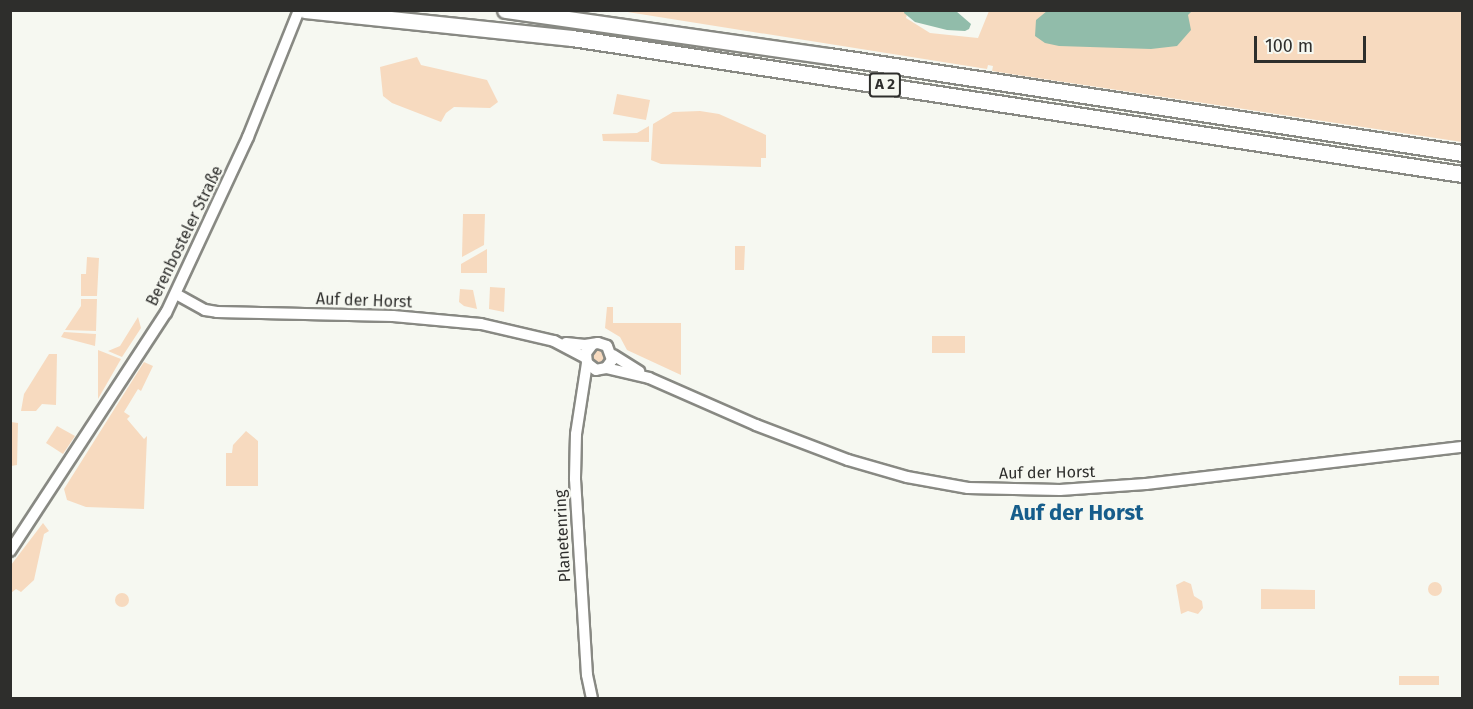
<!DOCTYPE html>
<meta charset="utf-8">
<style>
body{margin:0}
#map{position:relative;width:1473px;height:709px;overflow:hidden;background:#f6f8f1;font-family:"Fira Sans",sans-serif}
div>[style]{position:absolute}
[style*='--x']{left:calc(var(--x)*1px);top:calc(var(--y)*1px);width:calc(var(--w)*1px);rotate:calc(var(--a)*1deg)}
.green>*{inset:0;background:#f7dabf}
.round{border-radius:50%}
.water>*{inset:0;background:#91bcaa}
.roads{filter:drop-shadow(2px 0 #888983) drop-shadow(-2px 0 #888983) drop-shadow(0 2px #888983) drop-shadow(0 -2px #888983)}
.minor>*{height:10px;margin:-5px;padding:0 5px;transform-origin:5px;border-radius:5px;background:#fff}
.highway>*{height:15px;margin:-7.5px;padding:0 7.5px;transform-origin:7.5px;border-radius:7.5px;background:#fff}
span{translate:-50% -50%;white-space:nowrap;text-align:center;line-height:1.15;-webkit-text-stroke:4.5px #f6f8f1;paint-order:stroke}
.shield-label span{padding:2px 4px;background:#f6f8f1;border:2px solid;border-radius:4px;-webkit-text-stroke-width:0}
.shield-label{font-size:15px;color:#2e2e2c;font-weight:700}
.street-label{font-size:16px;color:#2e2e2c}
.district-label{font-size:22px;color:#165d8b;font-weight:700}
.frame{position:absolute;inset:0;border:12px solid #2e2e2c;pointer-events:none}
.scale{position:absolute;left:1254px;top:36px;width:112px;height:27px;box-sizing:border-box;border:3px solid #2e2e2c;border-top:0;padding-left:8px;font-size:18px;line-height:21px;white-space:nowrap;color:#2e2e2c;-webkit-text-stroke:4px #f6f8f1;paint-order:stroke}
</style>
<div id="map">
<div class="green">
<i style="clip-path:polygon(615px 10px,908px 11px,906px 18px,930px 33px,978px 38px,989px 11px,1462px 11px,1462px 142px,992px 71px,993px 66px,988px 65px,987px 69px)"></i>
<i style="clip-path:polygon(417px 57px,421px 65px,487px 80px,498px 102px,490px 108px,454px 107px,446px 113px,441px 122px,392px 103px,383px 96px,380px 67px)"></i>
<i style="clip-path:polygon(617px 94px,650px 100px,646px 120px,613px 114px)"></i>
<i style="clip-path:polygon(700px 111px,719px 114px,766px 135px,766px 158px,761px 158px,761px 167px,661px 164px,651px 160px,653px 124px,673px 112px)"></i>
<i style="clip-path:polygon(649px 126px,649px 142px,603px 141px,602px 134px,637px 133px)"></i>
<i style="clip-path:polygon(463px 214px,485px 214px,484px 245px,462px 257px)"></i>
<i style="clip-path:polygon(735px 246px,745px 246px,744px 270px,735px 270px)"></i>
<i style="clip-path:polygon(487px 249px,487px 273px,461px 273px,461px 264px)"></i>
<i style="clip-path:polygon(87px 257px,99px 258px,97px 296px,81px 296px,81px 274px,86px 274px)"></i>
<i style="clip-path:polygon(490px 287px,505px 288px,504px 312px,489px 309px)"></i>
<i style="clip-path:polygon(460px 289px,473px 290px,477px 309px,464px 306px,459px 302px)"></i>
<i style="clip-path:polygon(81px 299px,97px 299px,96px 331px,65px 330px,81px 306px)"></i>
<i style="clip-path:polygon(607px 307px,613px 307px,613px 323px,681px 323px,681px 375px,627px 350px,620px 337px,605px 328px)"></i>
<i style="clip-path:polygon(138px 317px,141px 328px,122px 357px,108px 351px,120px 346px)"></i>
<i style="clip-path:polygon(64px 332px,96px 334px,95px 346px,61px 337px)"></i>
<i style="clip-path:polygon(932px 336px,965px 336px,965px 353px,932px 353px)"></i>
<i class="round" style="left:591px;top:348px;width:16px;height:16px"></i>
<i style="clip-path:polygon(98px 350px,121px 359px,98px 399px)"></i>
<i style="clip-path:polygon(49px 354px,57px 354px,56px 405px,42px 404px,36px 411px,21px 411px,24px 394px)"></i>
<i style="clip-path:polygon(144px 362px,153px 366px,141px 391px,138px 389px,124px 412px,130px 416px,127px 419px,144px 439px,147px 436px,144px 509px,86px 507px,67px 500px,64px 489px)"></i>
<i style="clip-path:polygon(11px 422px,18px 423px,17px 465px,11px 466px)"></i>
<i style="clip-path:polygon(57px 426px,75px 436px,63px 454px,46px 443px)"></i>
<i style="clip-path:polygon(246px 431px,258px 441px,258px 486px,226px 486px,226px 453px,232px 453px,233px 445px)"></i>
<i style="clip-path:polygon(43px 523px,49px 531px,44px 534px,34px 580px,21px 592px,16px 589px,11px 593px,11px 565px)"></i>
<i style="clip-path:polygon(1184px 581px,1191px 584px,1194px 596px,1202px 601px,1203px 608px,1198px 614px,1188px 611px,1181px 614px,1176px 585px)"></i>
<i class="round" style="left:1428px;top:582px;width:14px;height:14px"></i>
<i style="clip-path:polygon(1261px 589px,1315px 590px,1315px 609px,1261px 609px)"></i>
<i class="round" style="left:115px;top:593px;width:14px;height:14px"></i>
<i style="clip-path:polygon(1399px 676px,1439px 676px,1439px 685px,1399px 685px)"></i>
</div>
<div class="water">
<i style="clip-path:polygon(905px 10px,956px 11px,971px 24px,969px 29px,965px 31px,947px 30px,915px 22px,904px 13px)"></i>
<i style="clip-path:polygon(1047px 11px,1192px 11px,1188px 15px,1191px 30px,1177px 46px,1151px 49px,1059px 46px,1045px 43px,1035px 36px,1036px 20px)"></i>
</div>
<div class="roads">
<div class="minor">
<i style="--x:176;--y:294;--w:33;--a:29"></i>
<i style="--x:205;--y:310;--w:12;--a:9"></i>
<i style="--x:217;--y:312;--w:176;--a:1.3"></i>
<i style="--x:393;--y:316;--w:88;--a:5.2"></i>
<i style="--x:481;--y:324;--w:75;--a:13.1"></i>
<i style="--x:554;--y:341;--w:36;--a:28"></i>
<i style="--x:566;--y:343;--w:19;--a:6"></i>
<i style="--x:585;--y:345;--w:13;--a:-9"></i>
<i style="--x:598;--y:343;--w:9;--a:18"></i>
<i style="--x:607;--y:346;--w:15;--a:70"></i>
<i style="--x:612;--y:360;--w:10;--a:127"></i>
<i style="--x:606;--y:368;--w:10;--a:169"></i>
<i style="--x:596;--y:370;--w:11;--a:-142"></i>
<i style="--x:587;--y:363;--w:10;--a:-96"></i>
<i style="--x:586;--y:353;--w:10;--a:-53"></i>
<i style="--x:613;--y:355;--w:31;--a:32"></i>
<i style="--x:587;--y:363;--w:72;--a:98.8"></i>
<i style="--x:576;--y:434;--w:45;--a:91.3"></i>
<i style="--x:575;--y:479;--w:196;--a:86.5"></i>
<i style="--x:587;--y:675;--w:24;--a:78"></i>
<i style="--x:606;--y:368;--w:44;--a:13.1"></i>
<i style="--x:649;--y:378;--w:117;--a:23.7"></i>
<i style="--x:756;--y:425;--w:98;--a:20.8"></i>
<i style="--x:848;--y:460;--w:61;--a:16.1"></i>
<i style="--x:907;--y:477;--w:62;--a:10.2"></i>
<i style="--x:968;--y:488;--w:92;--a:1.2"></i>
<i style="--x:1060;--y:490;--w:86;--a:-4"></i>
<i style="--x:1146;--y:484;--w:318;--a:-6.7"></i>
<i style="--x:10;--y:551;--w:285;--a:-56.8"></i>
<i style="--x:166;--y:313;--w:194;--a:-65"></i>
<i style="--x:248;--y:137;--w:137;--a:-68.1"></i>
</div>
<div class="highway">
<i style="--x:305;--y:10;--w:268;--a:6"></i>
<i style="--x:572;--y:38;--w:900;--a:8.69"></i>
<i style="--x:505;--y:10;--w:327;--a:8.1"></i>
<i style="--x:829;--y:56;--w:640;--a:8.71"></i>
</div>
</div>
<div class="shield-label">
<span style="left:885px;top:85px">A 2</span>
</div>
<div class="street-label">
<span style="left:185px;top:236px;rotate:-64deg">Berenbosteler Straße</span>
<span style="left:364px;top:301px;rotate:2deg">Auf der Horst</span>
<span style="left:1047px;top:473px;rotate:-1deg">Auf der Horst</span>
<span style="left:563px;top:536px;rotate:-93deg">Planetenring</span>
</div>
<div class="district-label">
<span style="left:1077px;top:513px">Auf der Horst</span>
</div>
<div class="frame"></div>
<div class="scale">100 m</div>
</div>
